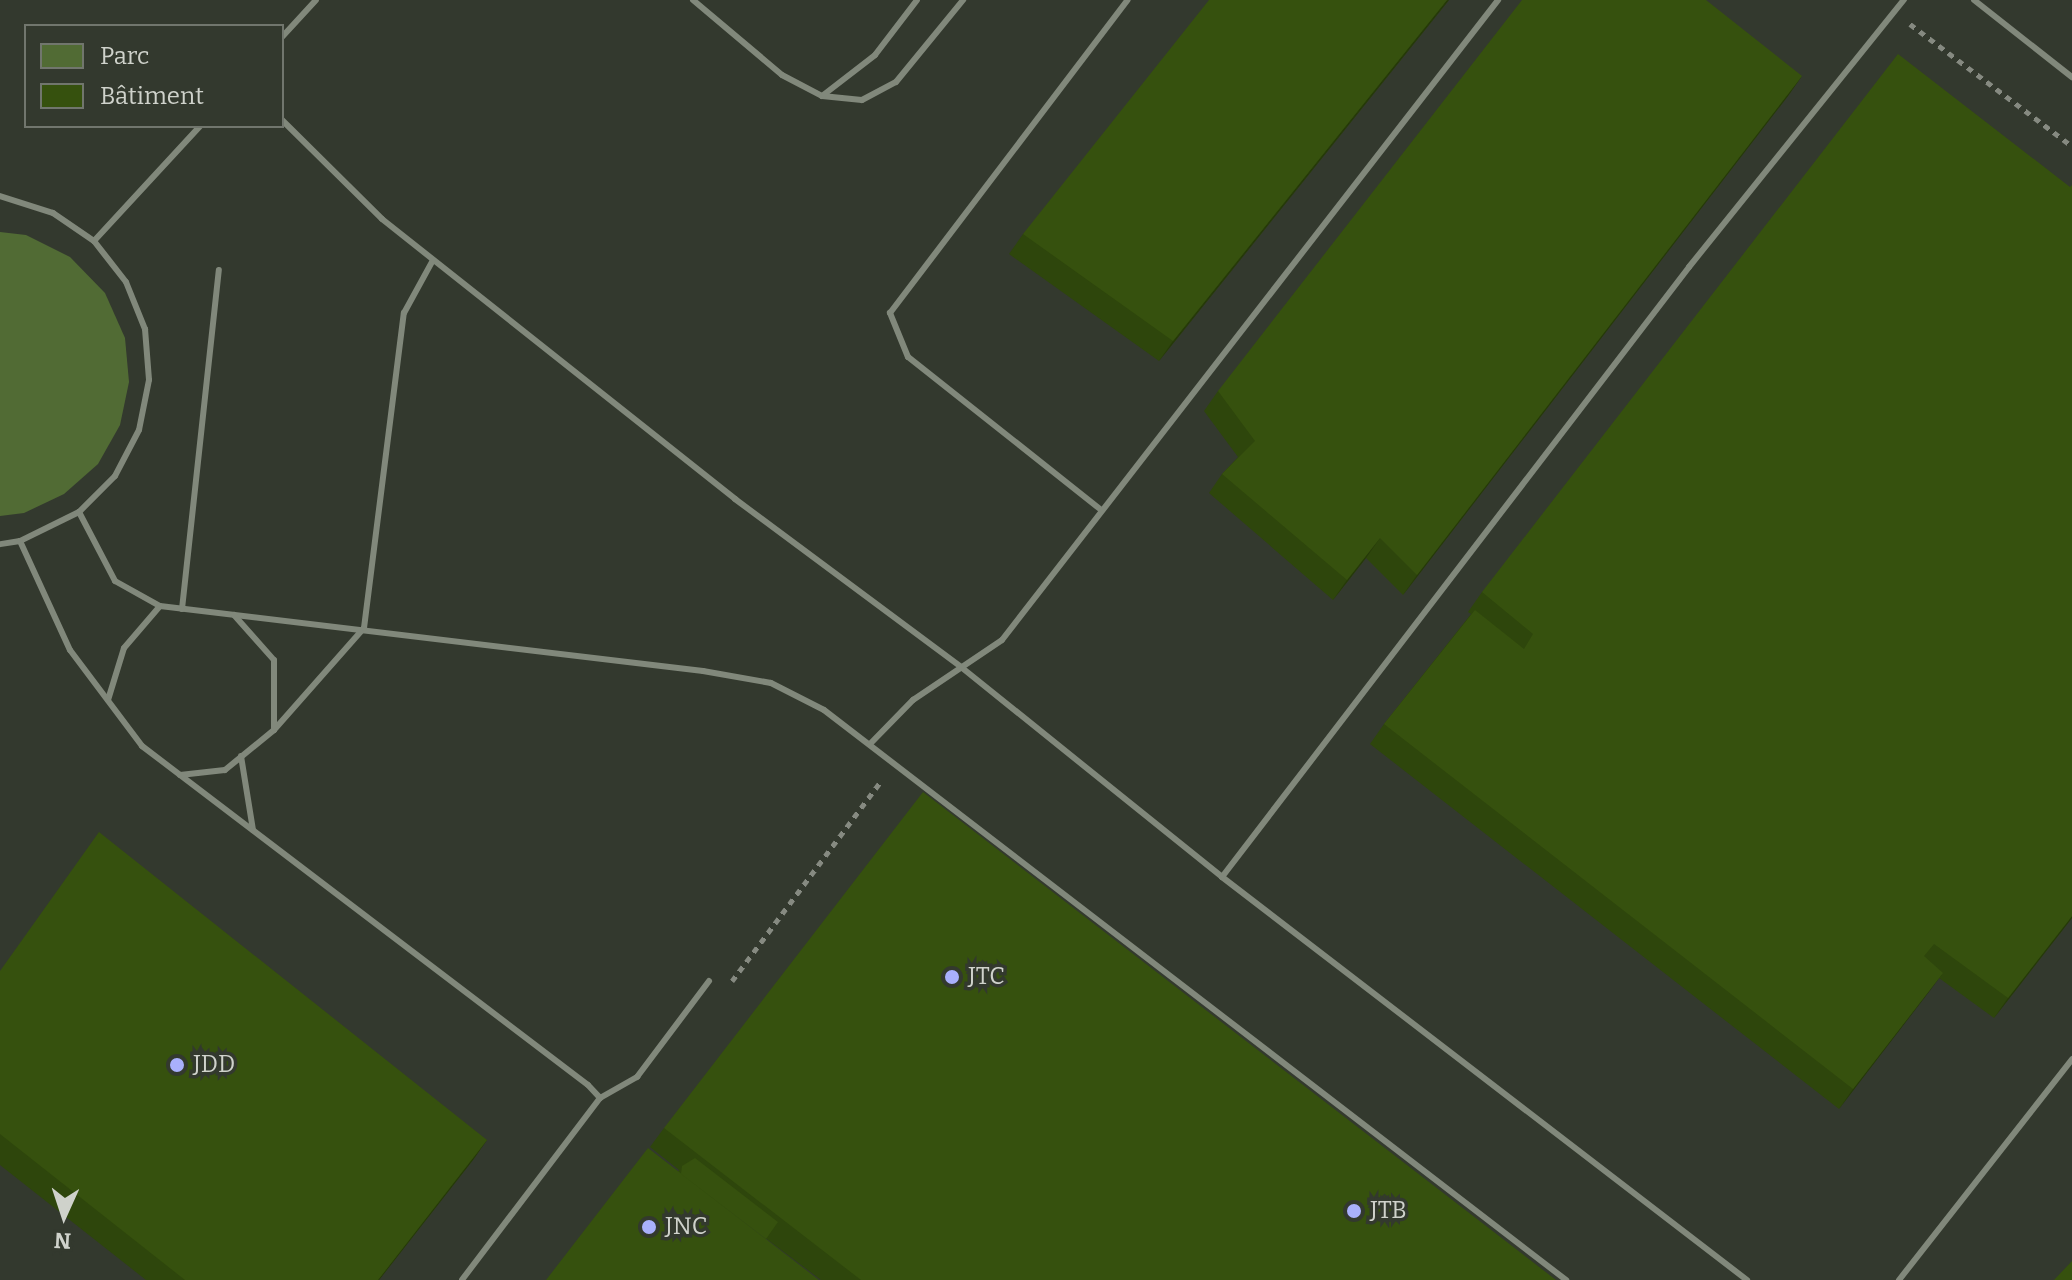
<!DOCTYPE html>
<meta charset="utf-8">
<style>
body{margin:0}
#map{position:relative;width:2072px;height:1280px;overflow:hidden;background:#33392e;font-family:Bitter,serif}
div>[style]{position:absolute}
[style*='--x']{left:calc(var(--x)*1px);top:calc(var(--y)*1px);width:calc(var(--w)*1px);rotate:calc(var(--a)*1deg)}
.green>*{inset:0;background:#516b34}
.path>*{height:5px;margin-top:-2.5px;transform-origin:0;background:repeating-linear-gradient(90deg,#868a81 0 6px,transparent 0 12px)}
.service>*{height:6px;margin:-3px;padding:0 3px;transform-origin:3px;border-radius:3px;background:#81887b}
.wall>*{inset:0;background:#2e460c}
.shaded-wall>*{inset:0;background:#26390a}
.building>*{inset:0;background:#36510e}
.dots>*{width:22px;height:22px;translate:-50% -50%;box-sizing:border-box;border:4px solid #33392e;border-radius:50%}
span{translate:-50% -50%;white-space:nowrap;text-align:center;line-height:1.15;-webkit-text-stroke:7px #33392e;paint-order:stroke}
.poi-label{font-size:24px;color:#cfd2cb}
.left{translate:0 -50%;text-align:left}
.legend{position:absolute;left:24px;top:24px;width:260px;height:104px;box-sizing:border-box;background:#33392e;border:2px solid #71766d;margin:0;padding:10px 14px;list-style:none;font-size:24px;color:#cfd2cb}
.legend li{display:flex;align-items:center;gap:16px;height:40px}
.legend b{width:40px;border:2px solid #71766d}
.north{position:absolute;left:24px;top:1176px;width:80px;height:80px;-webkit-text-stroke:6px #33392e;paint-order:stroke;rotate:183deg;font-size:22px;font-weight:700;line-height:32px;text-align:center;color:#cfd2cb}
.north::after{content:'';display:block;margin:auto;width:28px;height:36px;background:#cfd2cb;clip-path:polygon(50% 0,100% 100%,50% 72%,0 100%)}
</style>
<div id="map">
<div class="green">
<i style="clip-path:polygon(0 232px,26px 235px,70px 257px,105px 293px,125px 338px,129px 382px,120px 425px,98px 464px,64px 494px,24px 513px,0 516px)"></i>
</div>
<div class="path">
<i style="--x:1910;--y:24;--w:203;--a:37"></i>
<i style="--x:732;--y:981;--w:251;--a:-53.3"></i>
</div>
<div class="service">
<i style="--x:693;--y:0;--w:116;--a:40.1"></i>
<i style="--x:782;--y:75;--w:45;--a:27.7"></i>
<i style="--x:822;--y:96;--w:40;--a:5.7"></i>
<i style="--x:862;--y:100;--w:38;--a:-28"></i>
<i style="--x:896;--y:82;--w:106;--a:-50.7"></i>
<i style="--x:1974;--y:0;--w:125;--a:38.2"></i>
<i style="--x:282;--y:37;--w:50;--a:-47.4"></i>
<i style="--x:822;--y:96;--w:67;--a:-37.7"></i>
<i style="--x:875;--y:55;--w:69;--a:-52.6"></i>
<i style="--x:282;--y:120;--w:141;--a:44.7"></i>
<i style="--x:382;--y:219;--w:451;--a:38.4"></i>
<i style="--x:735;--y:499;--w:282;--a:36.6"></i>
<i style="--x:961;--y:667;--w:335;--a:38.8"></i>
<i style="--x:1222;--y:877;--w:662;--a:37.51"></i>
<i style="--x:0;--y:196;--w:56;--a:17.8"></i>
<i style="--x:53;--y:213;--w:50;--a:34.3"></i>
<i style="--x:94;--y:241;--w:52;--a:52"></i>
<i style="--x:126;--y:282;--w:51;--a:68"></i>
<i style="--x:145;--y:329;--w:51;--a:85.5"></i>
<i style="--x:149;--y:380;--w:51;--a:101.3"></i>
<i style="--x:139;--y:430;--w:52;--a:117.6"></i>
<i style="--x:115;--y:476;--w:51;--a:135"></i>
<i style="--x:79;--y:512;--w:66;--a:153.8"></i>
<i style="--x:20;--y:541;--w:20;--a:171"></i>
<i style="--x:94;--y:241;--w:156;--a:-47.3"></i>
<i style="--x:1100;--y:509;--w:245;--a:-141.6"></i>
<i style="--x:908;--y:357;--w:48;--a:-112.2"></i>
<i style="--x:890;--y:313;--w:393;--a:-52.8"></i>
<i style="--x:79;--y:512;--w:78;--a:62.4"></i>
<i style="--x:115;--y:581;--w:51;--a:29.1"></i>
<i style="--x:160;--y:606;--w:547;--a:6.83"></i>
<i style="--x:703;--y:671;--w:69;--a:10"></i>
<i style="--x:771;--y:683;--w:59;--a:27"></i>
<i style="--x:824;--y:710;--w:936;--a:37.53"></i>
<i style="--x:20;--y:541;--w:120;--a:65.4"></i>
<i style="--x:70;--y:650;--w:120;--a:53.1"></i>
<i style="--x:142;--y:746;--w:560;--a:37.24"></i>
<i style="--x:588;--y:1085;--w:18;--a:47"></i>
<i style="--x:600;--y:1098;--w:228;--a:127.2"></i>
<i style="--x:182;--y:609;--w:341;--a:-83.8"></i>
<i style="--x:234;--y:615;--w:60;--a:48.4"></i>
<i style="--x:274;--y:660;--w:70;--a:90"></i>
<i style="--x:108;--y:700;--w:54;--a:-72.9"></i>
<i style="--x:124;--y:648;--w:55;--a:-49.4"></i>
<i style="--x:870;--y:744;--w:62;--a:-45.7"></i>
<i style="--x:913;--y:700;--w:107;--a:-34"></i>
<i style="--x:1002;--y:640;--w:810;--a:-52.22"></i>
<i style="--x:241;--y:756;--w:75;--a:80.8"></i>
<i style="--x:180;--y:775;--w:45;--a:-6.3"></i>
<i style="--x:225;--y:770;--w:63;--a:-39.2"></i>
<i style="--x:274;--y:730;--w:136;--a:-48.6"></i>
<i style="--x:364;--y:628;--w:318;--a:-82.8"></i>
<i style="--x:404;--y:313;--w:60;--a:-61.3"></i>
<i style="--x:1222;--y:877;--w:768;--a:-52.56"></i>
<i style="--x:1689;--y:267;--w:343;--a:-51.2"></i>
<i style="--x:600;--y:1098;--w:43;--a:-29.6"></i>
<i style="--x:637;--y:1077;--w:120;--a:-53.1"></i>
<i style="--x:1899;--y:1280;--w:281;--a:-51.9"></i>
</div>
<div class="wall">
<i style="clip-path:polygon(1449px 0,1159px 361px,1009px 254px,1023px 234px)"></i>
<i style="clip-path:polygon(1802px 76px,1788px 96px,1403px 595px,1366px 558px,1333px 600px,1209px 493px,1222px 474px,1238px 457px,1204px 411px,1218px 391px)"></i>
<i style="clip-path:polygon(2070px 187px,2072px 918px,1994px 1018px,1939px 978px,1839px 1109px,1370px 744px,1384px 724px,1471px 614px,1468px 612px,1482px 592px)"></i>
<i style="clip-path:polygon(0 971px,487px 1140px,473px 1160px,379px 1280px,146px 1280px,0 1165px)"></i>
<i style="clip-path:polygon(664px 1128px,1556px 1280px,821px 1280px,678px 1172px,679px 1170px,650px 1147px)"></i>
</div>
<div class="shaded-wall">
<i style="clip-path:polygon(1447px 0,1449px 0,1159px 361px,1173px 341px)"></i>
<i style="clip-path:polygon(1802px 76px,1788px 96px,1403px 595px,1417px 575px)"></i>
<i style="clip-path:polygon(1380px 538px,1366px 558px,1333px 600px,1347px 580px)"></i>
<i style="clip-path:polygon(2072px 916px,2072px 918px,1994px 1018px,2008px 998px)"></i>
<i style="clip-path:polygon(1943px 973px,1929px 992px,1839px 1109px,1853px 1089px)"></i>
<i style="clip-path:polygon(487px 1140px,473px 1160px,379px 1280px,378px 1280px)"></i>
</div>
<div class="building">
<i style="clip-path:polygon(1209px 0,1447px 0,1173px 341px,1023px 234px)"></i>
<i style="clip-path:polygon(1522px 0,1706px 0,1802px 76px,1417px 575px,1380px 538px,1347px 580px,1222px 474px,1255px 441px,1218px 391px)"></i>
<i style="clip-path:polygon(1898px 54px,2070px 187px,2072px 185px,2072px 916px,2008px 998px,1934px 944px,1924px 956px,1943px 973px,1853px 1089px,1384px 724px,1475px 610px,1524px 649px,1533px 634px,1482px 592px)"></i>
<i style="clip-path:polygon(923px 792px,1556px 1280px,861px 1280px,664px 1128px)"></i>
<i style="clip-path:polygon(99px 832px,487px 1140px,378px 1280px,185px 1280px,0 1134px,0 971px)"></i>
<i style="clip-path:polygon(648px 1148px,819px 1280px,546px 1280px)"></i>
<i style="clip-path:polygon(695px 1158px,778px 1222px,766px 1239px,681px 1174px,682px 1166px)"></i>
<i style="clip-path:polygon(2072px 1261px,2072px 1280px,2054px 1280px)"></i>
</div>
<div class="dots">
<i style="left:952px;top:977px;background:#a9b0fc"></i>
<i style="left:177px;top:1065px;background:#a9b0fc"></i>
<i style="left:1354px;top:1211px;background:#a9b0fc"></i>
<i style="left:649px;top:1227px;background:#a9b0fc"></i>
</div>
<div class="poi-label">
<span class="left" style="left:968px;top:977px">JTC</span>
<span class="left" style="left:193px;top:1065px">JDD</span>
<span class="left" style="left:1370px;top:1211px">JTB</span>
<span class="left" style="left:665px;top:1227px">JNC</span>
</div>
<ul class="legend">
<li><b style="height:22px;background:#516b34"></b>Parc</li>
<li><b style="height:22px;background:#36510e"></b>Bâtiment</li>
</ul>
<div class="north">N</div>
</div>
